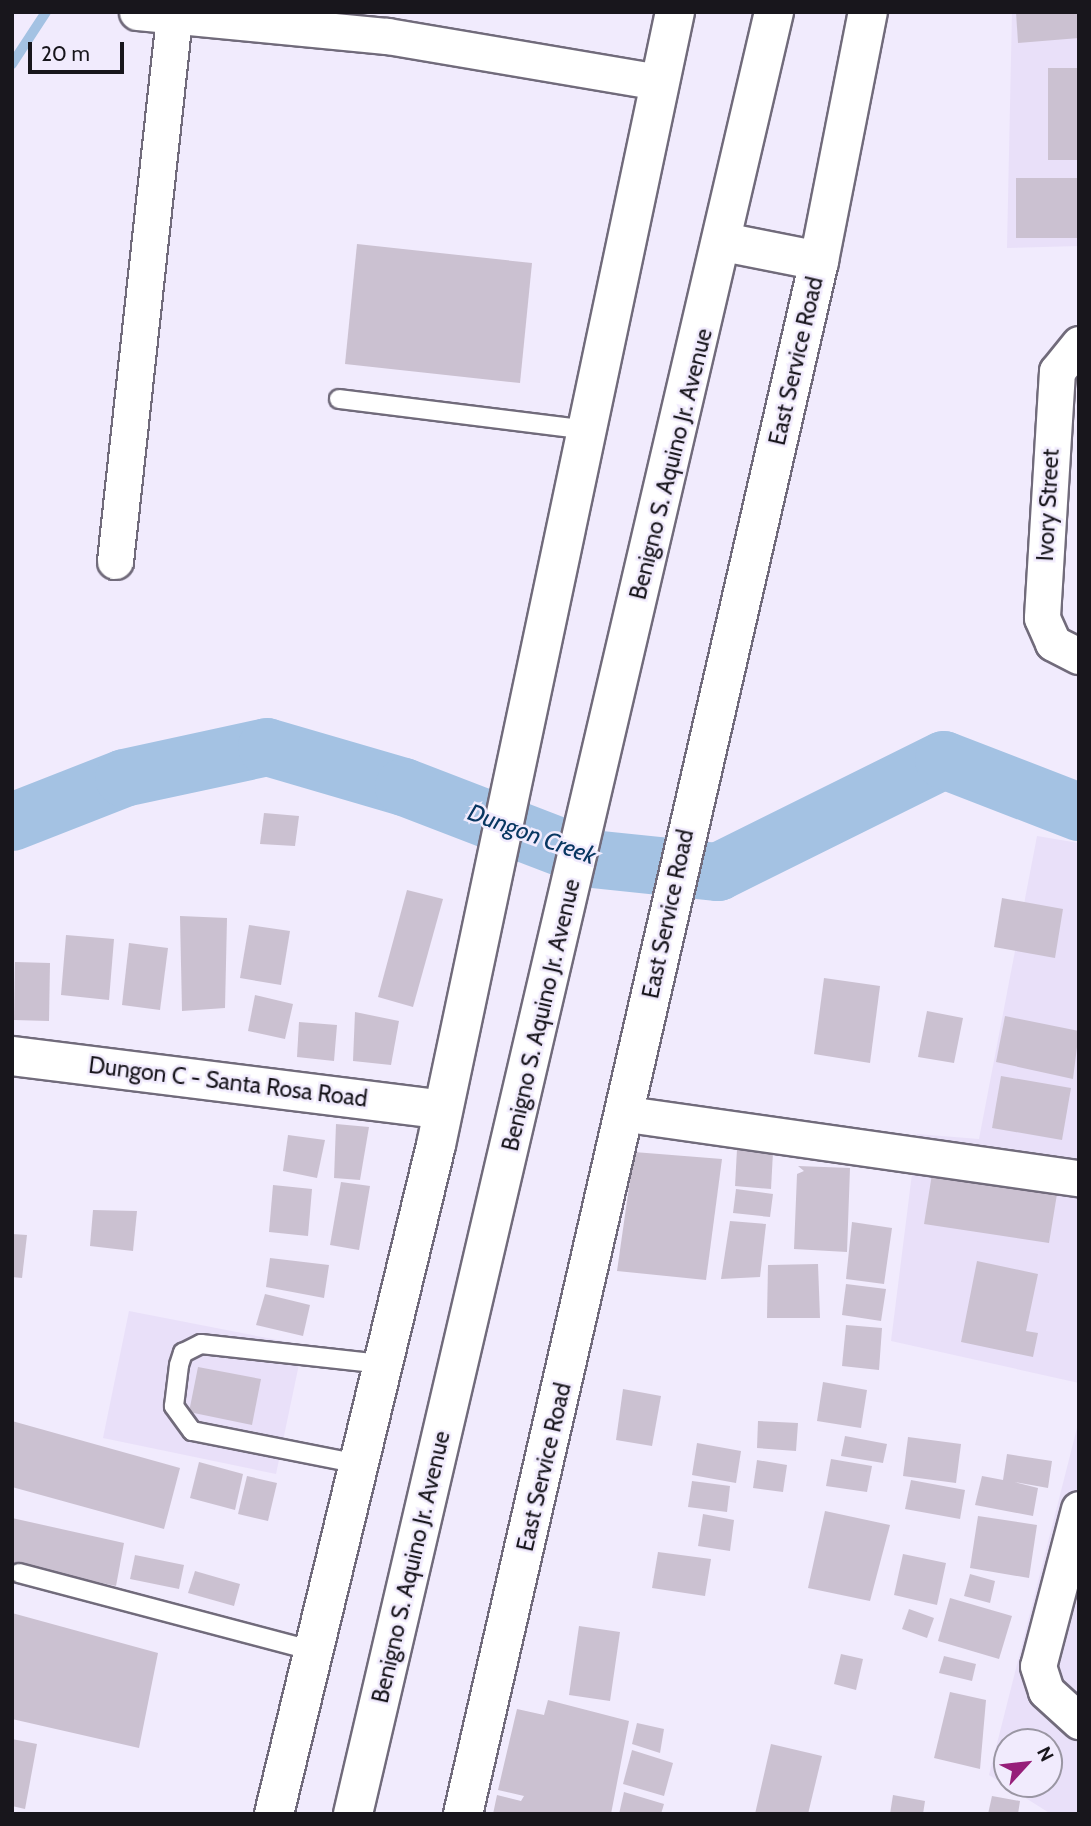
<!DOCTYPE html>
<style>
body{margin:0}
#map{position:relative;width:1091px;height:1826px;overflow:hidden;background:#f1ebfd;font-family:Cabin,sans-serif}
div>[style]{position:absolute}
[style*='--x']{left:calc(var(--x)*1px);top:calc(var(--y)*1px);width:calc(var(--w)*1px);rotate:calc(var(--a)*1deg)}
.built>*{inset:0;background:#e9e0f9}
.stream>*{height:10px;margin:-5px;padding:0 5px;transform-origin:5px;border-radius:5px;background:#a4c2e3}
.river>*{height:58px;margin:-29px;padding:0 29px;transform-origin:29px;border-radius:29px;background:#a4c2e3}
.building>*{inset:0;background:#cbc1d1}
.roads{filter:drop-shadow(2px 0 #716b7b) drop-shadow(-2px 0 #716b7b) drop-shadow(0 2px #716b7b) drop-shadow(0 -2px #716b7b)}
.service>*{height:18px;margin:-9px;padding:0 9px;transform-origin:9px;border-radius:9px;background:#fff}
.minor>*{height:35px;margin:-17.5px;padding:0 17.5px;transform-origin:17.5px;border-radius:17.5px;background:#fff}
.tertiary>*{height:38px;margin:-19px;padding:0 19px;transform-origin:19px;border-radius:19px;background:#fff}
.trunk>*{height:38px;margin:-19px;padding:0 19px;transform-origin:19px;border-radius:19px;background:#fff}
span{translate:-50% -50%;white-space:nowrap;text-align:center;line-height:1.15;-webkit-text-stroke:5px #f1ebfd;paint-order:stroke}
.street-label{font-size:23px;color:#18161c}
.water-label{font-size:24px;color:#083761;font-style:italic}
.frame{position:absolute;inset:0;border:14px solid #18161c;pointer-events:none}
.north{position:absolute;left:993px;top:1728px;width:70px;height:70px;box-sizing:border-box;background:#f1ebfd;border:2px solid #9a96a3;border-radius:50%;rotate:63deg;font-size:19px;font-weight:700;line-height:28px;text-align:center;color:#18161c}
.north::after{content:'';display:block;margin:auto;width:24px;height:32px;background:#961e79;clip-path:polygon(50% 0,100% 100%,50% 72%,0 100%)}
.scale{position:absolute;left:28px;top:42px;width:96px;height:32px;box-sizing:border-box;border:4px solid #18161c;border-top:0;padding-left:9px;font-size:21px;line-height:24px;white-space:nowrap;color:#18161c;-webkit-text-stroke:5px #f1ebfd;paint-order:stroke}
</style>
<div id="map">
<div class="built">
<i style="clip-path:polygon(1012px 12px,1079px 12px,1079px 246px,1007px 248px)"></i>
<i style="clip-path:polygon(1037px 836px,1079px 843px,1079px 1383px,891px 1341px,917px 1134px,979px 1139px)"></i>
<i style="clip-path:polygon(129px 1311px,303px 1345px,276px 1474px,103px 1438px)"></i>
<i style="clip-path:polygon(evenodd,1079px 1420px,1079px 1814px,1051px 1814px,989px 1775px,1079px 1420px,1007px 1742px,1049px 1742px,1049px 1784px,1007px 1784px,1007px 1742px)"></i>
</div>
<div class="stream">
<i style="--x:12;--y:64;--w:62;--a:-56.8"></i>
</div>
<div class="river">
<i style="--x:12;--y:822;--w:120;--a:-21.4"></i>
<i style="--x:124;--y:778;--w:146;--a:-12.2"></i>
<i style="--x:267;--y:747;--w:143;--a:16.3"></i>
<i style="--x:404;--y:787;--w:201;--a:21"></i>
<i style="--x:592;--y:859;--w:127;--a:5.9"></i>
<i style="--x:718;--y:872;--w:252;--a:-26.4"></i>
<i style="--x:944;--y:760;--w:145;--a:21.1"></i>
</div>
<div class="building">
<i style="clip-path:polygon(1016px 12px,1077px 12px,1079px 38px,1018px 43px)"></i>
<i style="clip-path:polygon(1048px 68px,1079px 68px,1079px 160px,1048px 160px)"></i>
<i style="clip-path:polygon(1016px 178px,1079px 178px,1079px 238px,1016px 238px)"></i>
<i style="clip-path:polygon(357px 244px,532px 263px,520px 383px,345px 364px)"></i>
<i style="clip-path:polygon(264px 813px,299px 816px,295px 846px,260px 844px)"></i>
<i style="clip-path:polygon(407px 890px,443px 899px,413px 1007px,378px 997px)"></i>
<i style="clip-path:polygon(1002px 898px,1063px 909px,1055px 958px,994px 947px)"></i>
<i style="clip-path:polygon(180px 916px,227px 918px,225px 1008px,182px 1011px)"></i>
<i style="clip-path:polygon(249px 925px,290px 931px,281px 985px,240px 978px)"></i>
<i style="clip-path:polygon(66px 935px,114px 939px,109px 1000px,61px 995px)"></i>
<i style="clip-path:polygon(129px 943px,168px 948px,160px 1010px,122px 1005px)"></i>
<i style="clip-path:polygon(15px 962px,50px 963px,49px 1021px,14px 1020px)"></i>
<i style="clip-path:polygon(824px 978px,880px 986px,870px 1063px,814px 1054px)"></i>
<i style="clip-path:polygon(255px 995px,293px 1004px,285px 1039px,248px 1031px)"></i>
<i style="clip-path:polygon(927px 1011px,963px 1018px,954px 1063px,918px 1057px)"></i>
<i style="clip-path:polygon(355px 1012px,399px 1021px,391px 1065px,353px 1061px)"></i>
<i style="clip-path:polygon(1005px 1016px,1079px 1031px,1073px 1079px,996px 1062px)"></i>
<i style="clip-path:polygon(299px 1022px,337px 1025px,334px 1061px,297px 1057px)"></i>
<i style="clip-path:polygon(1001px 1076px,1071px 1088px,1062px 1140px,992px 1128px)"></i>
<i style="clip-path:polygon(336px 1124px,369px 1127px,360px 1180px,334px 1178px)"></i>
<i style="clip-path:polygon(288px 1135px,325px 1140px,317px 1178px,283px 1171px)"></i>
<i style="clip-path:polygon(737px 1149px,773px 1152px,771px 1189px,735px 1186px)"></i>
<i style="clip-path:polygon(634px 1152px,722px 1159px,706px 1280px,617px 1271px)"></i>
<i style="clip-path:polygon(798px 1166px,850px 1168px,847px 1252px,794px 1249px,797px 1174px,804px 1171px)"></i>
<i style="clip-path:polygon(932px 1174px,1057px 1194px,1049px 1243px,924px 1224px)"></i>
<i style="clip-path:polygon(341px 1182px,370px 1186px,359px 1250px,330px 1245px)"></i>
<i style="clip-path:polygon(273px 1185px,312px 1189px,308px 1236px,269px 1232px)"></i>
<i style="clip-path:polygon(736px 1189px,773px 1194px,770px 1217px,733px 1213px)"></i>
<i style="clip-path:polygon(93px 1210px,137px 1211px,133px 1251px,90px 1246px)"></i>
<i style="clip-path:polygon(730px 1221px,766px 1224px,760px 1277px,721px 1279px)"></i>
<i style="clip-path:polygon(852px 1222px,892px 1228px,884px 1284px,846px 1279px)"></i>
<i style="clip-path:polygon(12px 1234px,27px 1235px,22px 1278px,12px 1277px)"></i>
<i style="clip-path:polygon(270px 1258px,329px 1265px,324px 1298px,266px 1287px)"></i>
<i style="clip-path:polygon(977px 1261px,1038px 1274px,1026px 1331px,1038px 1333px,1033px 1357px,961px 1342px)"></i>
<i style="clip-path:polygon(818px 1264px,820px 1318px,767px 1318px,768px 1265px)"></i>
<i style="clip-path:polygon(846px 1284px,886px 1289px,881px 1321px,842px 1315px)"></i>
<i style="clip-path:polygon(265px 1294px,310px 1305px,303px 1336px,256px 1325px)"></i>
<i style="clip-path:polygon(846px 1325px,882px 1328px,879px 1370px,842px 1366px)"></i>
<i style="clip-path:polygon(198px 1367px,261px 1379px,252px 1425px,189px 1412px)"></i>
<i style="clip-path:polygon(823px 1382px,867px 1390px,861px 1428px,817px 1421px)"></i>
<i style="clip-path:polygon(623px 1389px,661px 1396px,652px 1446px,616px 1440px)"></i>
<i style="clip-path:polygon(12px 1421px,180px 1468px,164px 1529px,12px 1487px)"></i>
<i style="clip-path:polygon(758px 1421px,798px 1423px,796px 1451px,757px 1448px)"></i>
<i style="clip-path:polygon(845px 1436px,887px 1444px,883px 1463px,841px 1456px)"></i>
<i style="clip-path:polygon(908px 1437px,961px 1444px,956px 1483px,903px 1476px)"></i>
<i style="clip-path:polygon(697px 1443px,741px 1451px,736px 1483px,692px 1475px)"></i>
<i style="clip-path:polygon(1007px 1454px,1052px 1461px,1048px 1488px,1014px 1482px,1038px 1488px,1033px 1516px,975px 1505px,982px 1476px,1003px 1480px)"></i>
<i style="clip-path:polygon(831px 1459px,872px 1466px,867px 1492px,826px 1486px)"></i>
<i style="clip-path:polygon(757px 1460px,787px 1465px,783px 1492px,753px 1488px)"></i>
<i style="clip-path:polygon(199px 1462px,243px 1474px,235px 1510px,190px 1498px)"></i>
<i style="clip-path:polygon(247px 1476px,277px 1483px,268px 1521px,238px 1514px)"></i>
<i style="clip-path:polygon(911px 1480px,965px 1490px,960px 1519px,905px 1509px)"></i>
<i style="clip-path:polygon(692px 1481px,730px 1486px,727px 1512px,688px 1507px)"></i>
<i style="clip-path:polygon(825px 1511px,890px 1525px,870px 1601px,808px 1588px)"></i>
<i style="clip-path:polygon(703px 1514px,734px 1520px,730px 1551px,698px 1546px)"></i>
<i style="clip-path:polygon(978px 1516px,1037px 1525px,1029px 1578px,970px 1568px)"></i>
<i style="clip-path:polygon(12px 1518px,124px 1543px,116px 1586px,12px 1564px)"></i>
<i style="clip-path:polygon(658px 1552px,711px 1559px,705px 1596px,652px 1588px)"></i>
<i style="clip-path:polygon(903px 1554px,946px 1563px,937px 1605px,894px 1595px)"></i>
<i style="clip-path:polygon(135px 1555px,184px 1565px,179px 1589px,130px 1579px)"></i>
<i style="clip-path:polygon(195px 1571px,240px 1584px,234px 1606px,188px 1593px)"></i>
<i style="clip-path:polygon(970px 1574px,995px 1581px,990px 1603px,964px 1596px)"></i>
<i style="clip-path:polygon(950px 1598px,1012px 1616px,999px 1659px,938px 1641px)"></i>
<i style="clip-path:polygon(909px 1609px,934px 1618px,927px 1638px,902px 1629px)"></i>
<i style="clip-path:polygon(12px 1613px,158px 1653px,139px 1748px,12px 1719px)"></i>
<i style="clip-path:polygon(579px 1626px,620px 1632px,610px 1701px,569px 1695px)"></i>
<i style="clip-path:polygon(841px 1654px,863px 1659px,856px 1690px,834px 1684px)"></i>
<i style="clip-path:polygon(944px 1656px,976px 1664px,972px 1681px,939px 1673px)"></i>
<i style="clip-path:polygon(950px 1692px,986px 1700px,980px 1769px,934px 1758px)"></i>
<i style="clip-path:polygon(548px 1700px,629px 1721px,611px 1814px,493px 1814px,497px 1795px,521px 1801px,524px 1796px,498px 1790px,517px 1709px,544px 1715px)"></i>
<i style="clip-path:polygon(637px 1723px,664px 1729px,660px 1753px,632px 1744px)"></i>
<i style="clip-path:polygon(12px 1739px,37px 1744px,25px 1809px,12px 1806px)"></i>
<i style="clip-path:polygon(771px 1744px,822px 1756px,808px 1814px,755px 1814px)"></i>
<i style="clip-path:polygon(632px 1750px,673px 1763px,664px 1796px,623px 1784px)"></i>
<i style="clip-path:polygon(624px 1792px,664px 1804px,661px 1814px,619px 1814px)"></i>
<i style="clip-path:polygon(893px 1795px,925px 1801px,923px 1814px,890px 1814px)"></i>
<i style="clip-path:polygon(992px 1796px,1020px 1801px,1018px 1814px,988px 1814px)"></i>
</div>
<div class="roads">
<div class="service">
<i style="--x:339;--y:399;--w:250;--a:7.1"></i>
<i style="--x:359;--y:1464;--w:170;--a:-168.8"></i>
<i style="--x:192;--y:1431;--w:31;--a:-126"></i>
<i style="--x:174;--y:1406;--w:41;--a:-83"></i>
<i style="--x:179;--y:1365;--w:13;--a:-72"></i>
<i style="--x:183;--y:1353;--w:20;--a:-27"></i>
<i style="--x:201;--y:1344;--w:183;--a:6.3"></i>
<i style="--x:19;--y:1573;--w:306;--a:14.8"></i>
</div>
<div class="minor">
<i style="--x:137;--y:12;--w:251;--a:5.5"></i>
<i style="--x:387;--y:36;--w:276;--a:9.6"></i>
<i style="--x:1079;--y:344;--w:35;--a:129"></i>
<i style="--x:1057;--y:371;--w:247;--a:93.5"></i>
<i style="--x:1042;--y:618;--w:27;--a:66"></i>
<i style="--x:1053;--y:643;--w:29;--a:27"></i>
<i style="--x:115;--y:561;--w:547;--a:-83.81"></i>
<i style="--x:627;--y:1114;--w:457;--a:8.1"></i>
<i style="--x:1079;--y:1509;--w:162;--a:104.6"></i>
<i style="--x:1038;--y:1666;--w:26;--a:72"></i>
<i style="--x:1046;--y:1691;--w:45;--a:42.3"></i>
</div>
<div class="tertiary">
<i style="--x:12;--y:1056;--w:434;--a:7.1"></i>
<i style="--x:463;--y:1814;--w:1593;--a:-77.09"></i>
<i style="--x:819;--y:261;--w:254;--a:-78.9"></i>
</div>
<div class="trunk">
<i style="--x:724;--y:242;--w:97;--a:11.3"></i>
<i style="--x:274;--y:1814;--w:688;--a:-76.39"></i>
<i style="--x:436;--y:1145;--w:1158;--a:-78.09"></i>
<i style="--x:353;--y:1814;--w:1851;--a:-76.85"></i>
</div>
</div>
<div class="street-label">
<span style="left:796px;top:361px;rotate:-77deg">East Service Road</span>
<span style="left:671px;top:464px;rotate:-76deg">Benigno S. Aquino Jr. Avenue</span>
<span style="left:1048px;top:505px;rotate:-87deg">Ivory Street</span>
<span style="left:668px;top:914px;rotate:-78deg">East Service Road</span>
<span style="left:541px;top:1015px;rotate:-77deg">Benigno S. Aquino Jr. Avenue</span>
<span style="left:228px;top:1082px;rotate:7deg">Dungon C - Santa Rosa Road</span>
<span style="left:544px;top:1467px;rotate:-77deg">East Service Road</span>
<span style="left:411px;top:1567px;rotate:-77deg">Benigno S. Aquino Jr. Avenue</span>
</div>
<div class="water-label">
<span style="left:532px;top:834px;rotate:20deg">Dungon Creek</span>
</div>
<div class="frame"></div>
<div class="north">N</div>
<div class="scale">20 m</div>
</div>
